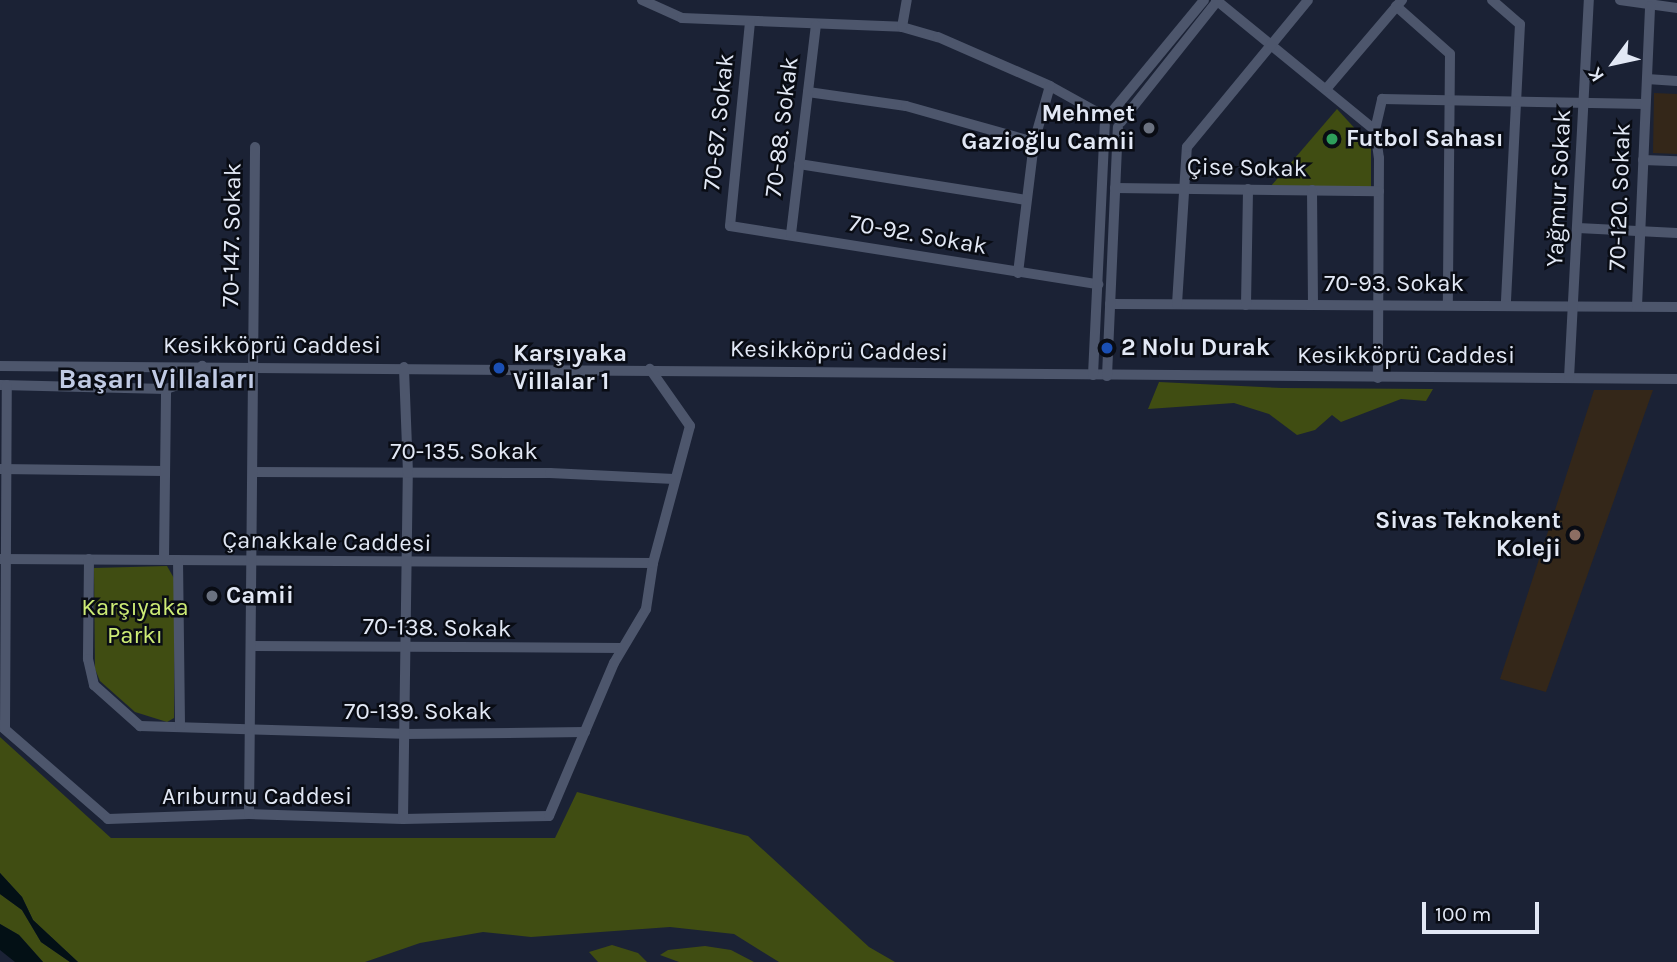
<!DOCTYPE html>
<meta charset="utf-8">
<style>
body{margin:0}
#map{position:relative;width:1677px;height:962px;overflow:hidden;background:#1b2235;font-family:Karla,sans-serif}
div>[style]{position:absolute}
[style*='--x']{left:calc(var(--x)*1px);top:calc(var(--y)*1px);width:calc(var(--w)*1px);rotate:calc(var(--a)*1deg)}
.education>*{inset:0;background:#342719}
.green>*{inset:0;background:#404d12}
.water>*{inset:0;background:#031015}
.minor>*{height:10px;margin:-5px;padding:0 5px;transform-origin:5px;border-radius:5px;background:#4d566c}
.dots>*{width:19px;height:19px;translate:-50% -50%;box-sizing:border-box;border:4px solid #090c14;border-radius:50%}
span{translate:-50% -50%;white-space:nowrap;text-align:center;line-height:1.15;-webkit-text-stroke:5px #090c14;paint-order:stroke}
.poi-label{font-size:24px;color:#e2e8f5;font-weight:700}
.right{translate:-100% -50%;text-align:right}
.left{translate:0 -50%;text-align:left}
.street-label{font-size:24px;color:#e2e8f5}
.park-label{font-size:24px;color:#cdeb75}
.quarter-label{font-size:28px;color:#c0cae4;font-weight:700}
.north{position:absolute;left:1579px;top:28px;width:70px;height:70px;-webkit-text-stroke:5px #090c14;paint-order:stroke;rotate:237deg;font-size:19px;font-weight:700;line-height:28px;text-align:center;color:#e2e8f5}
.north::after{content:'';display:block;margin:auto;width:24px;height:32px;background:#e2e8f5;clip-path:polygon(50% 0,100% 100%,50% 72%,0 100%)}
.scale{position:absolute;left:1422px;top:902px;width:117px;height:32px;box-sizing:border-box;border:4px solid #e2e8f5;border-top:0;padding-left:9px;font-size:21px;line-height:24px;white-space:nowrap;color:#e2e8f5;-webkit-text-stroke:5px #090c14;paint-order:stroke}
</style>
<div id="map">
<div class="education">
<i style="clip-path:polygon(1654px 93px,1677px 94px,1677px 154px,1653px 153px)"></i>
<i style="clip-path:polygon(1594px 390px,1653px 390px,1546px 692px,1500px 679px)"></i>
</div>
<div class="green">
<i style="clip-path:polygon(1337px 109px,1371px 146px,1371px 188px,1271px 186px)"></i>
<i style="clip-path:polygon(1159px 382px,1282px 388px,1433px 389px,1426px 401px,1401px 399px,1341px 422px,1332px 415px,1315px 430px,1297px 435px,1269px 414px,1234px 403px,1148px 409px)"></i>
<i style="clip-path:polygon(167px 566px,175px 580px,174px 718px,167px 722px,135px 712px,100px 681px,95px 669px,94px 568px)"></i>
<i style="clip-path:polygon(0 737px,111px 838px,555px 838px,577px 792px,748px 836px,869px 947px,895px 962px,779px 962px,734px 934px,670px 927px,531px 937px,483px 932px,420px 943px,365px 962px,78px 962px,33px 920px,22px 897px,0 873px)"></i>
<i style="clip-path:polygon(0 894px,22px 910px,41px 942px,70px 962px,43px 962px,19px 935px,0 924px)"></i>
<i style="clip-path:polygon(612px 945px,638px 953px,647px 962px,598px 962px,589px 952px)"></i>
<i style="clip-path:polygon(705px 946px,731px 950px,754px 962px,679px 962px,660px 955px,668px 950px)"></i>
</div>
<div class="water">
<i style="clip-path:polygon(0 873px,22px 897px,33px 920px,78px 962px,70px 962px,41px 942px,22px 910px,0 894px)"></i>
<i style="clip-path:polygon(0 924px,19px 935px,43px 962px,15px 962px,0 950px)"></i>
</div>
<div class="minor">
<i style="--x:642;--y:0;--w:44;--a:24.2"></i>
<i style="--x:682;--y:18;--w:220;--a:2.3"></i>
<i style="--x:902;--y:27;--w:37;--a:16"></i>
<i style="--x:938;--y:37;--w:122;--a:23.6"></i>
<i style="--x:1050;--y:86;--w:64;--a:29"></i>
<i style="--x:1216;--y:0;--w:205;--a:39.3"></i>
<i style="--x:1375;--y:130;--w:28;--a:82"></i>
<i style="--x:1379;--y:158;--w:220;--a:90.3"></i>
<i style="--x:1492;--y:0;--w:37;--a:41"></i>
<i style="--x:1520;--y:24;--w:281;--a:92.9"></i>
<i style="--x:1620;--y:0;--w:58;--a:8"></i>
<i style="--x:1396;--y:6;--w:72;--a:41.6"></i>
<i style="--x:1450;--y:54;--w:251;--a:90.5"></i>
<i style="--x:750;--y:22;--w:205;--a:95.6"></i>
<i style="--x:730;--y:226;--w:373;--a:9"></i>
<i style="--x:902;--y:27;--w:27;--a:-80"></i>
<i style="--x:1647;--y:79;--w:30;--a:4"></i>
<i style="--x:1327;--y:88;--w:116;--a:-49.6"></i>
<i style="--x:808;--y:92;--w:99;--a:8.1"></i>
<i style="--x:906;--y:106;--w:133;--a:15.7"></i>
<i style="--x:1111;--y:113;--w:146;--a:-50.5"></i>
<i style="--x:1121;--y:122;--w:156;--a:-51.5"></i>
<i style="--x:1375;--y:130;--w:32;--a:-77"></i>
<i style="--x:1382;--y:99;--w:263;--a:1.1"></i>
<i style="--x:1643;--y:160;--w:34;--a:2"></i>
<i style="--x:799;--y:164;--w:230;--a:9"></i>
<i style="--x:1115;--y:188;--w:264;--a:0.7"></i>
<i style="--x:1312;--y:190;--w:115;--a:89.5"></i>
<i style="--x:1578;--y:228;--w:99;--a:2.9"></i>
<i style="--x:791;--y:234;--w:210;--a:-83.2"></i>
<i style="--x:1018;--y:273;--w:132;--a:-83"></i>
<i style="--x:1034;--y:142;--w:58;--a:-74.1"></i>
<i style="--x:1110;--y:304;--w:567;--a:0.3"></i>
<i style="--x:1177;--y:304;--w:157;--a:-86.4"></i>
<i style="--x:1187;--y:147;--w:190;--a:-50.5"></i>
<i style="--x:1246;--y:305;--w:116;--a:-89"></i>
<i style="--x:1637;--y:306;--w:300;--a:-87.5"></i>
<i style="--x:0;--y:366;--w:1677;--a:0.44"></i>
<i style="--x:1093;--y:375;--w:250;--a:-87.3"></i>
<i style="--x:1107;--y:376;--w:249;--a:-87.5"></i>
<i style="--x:1569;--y:378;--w:379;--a:-87"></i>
<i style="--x:1;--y:385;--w:165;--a:1.4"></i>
<i style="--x:0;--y:469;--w:164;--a:0.7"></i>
<i style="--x:254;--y:472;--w:296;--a:0.2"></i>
<i style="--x:550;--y:473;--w:124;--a:2.8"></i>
<i style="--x:0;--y:559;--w:653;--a:0.35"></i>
<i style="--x:89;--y:559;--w:100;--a:90.6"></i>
<i style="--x:88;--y:659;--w:27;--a:77"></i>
<i style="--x:94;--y:685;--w:62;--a:41.7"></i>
<i style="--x:140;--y:726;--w:263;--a:1.7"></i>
<i style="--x:403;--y:734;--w:182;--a:-0.6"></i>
<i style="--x:164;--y:559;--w:170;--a:-89.3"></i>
<i style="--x:166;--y:389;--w:21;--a:-19"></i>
<i style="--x:186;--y:382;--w:23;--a:-45"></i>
<i style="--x:178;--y:560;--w:167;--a:89.3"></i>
<i style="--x:252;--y:646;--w:370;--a:0.3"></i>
<i style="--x:0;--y:725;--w:143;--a:41"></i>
<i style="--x:108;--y:819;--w:141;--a:-2"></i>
<i style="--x:249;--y:814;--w:154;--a:1.9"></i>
<i style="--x:403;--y:819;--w:146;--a:-1.2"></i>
<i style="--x:549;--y:816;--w:166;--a:-67"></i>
<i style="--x:614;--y:663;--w:63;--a:-59.3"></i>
<i style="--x:646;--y:609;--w:47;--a:-81.3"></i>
<i style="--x:653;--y:563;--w:142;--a:-74.9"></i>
<i style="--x:690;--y:426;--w:70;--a:-125.1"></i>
<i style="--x:5;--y:729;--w:344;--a:-89.7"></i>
<i style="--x:249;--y:814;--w:667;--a:-89.48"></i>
<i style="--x:403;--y:819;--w:346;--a:-89.2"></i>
<i style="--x:408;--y:473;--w:106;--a:-92.2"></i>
</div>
<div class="dots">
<i style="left:1149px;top:128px;background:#6b7280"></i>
<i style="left:1332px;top:139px;background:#2e9e5b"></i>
<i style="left:1107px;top:348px;background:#1a4fb4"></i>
<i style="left:499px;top:368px;background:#1a4fb4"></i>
<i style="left:1575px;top:535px;background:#8d6e63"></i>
<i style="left:212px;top:596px;background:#6b7280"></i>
</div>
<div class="poi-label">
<span class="right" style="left:1135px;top:128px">Mehmet<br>Gazioğlu Camii</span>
<span class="left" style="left:1346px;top:139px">Futbol Sahası</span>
<span class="left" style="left:1121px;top:348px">2 Nolu Durak</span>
<span class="left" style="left:513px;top:368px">Karşıyaka<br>Villalar 1</span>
<span class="right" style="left:1561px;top:535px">Sivas Teknokent<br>Koleji</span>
<span class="left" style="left:226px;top:596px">Camii</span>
</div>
<div class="street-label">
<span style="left:719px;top:122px;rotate:-84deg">70-87. Sokak</span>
<span style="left:782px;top:127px;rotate:-83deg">70-88. Sokak</span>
<span style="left:1247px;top:168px;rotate:1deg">Çise Sokak</span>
<span style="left:1559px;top:188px;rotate:-87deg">Yağmur Sokak</span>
<span style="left:1620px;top:197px;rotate:-88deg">70-120. Sokak</span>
<span style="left:232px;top:235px;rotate:-89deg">70-147. Sokak</span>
<span style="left:918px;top:235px;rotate:10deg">70-92. Sokak</span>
<span style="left:1394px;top:284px">70-93. Sokak</span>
<span style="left:272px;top:346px">Kesikköprü Caddesi</span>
<span style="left:839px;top:351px;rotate:1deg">Kesikköprü Caddesi</span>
<span style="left:1406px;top:356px">Kesikköprü Caddesi</span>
<span style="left:464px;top:452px">70-135. Sokak</span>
<span style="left:327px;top:542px;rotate:1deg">Çanakkale Caddesi</span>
<span style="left:437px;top:628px;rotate:1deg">70-138. Sokak</span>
<span style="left:418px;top:712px">70-139. Sokak</span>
<span style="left:257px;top:797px">Arıburnu Caddesi</span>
</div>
<div class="park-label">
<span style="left:135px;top:622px">Karşıyaka<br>Parkı</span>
</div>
<div class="quarter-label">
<span style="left:157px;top:379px">Başarı Villaları</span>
</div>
<div class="north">K</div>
<div class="scale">100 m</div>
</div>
